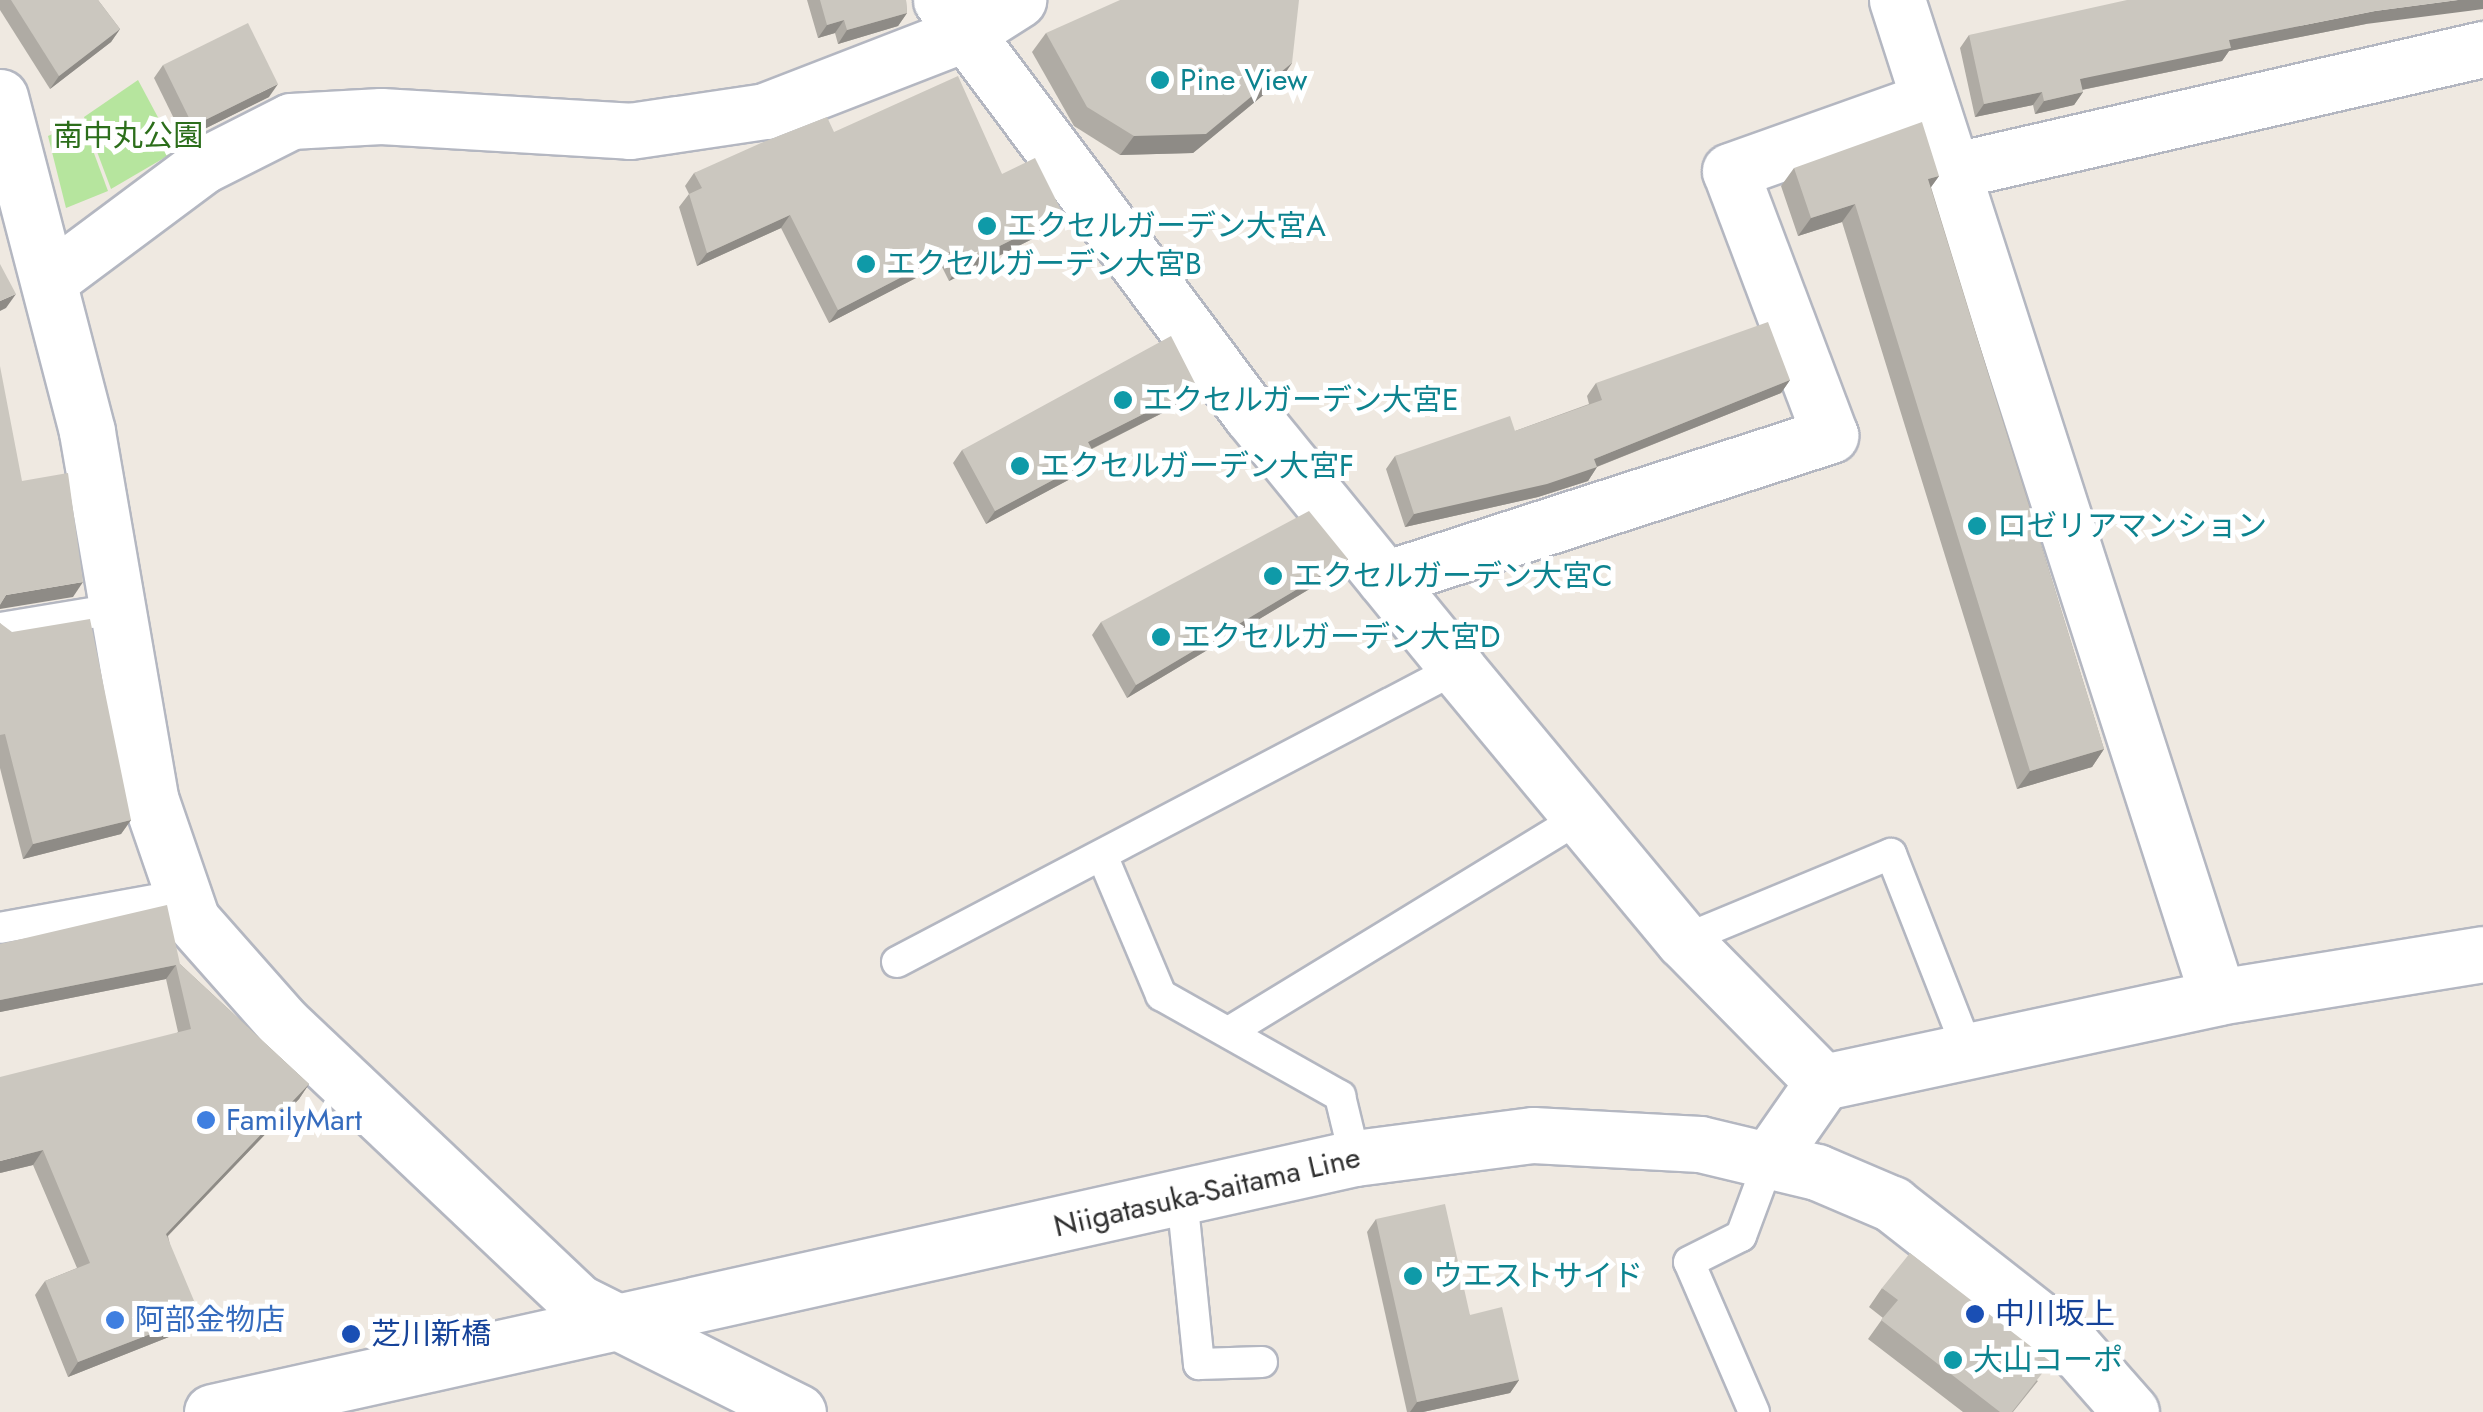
<!DOCTYPE html>
<meta charset="utf-8">
<style>
body{margin:0}
#map{position:relative;width:2483px;height:1412px;overflow:hidden;background:#efe9e1;font-family:Jost,"Noto Sans JP",sans-serif}
div>[style]{position:absolute}
[style*='--x']{left:calc(var(--x)*1px);top:calc(var(--y)*1px);width:calc(var(--w)*1px);rotate:calc(var(--a)*1deg)}
.green>*{inset:0;background:#b6e59e}
.roads{filter:drop-shadow(2px 0 #b4b7c1) drop-shadow(-2px 0 #b4b7c1) drop-shadow(0 2px #b4b7c1) drop-shadow(0 -2px #b4b7c1)}
.lane>*{height:30px;margin:-15px;padding:0 15px;transform-origin:15px;border-radius:15px;background:#fff}
.street>*{height:55px;margin:-27.5px;padding:0 27.5px;transform-origin:27.5px;border-radius:27.5px;background:#fff}
.secondary>*{height:55px;margin:-27.5px;padding:0 27.5px;transform-origin:27.5px;border-radius:27.5px;background:#fff}
.wall>*{inset:0;background:#afaba4}
.shaded-wall>*{inset:0;background:#8e8b86}
.building>*{inset:0;background:#cbc7bf}
.dots>*{width:28px;height:28px;translate:-50% -50%;box-sizing:border-box;border:5px solid #fff;border-radius:50%}
span{translate:-50% -50%;white-space:nowrap;text-align:center;line-height:1.15;-webkit-text-stroke:10px #fff;paint-order:stroke}
.culture-label{font-size:30px;color:#0d838f}
.left{translate:0 -50%;text-align:left}
.park-label{font-size:30px;color:#2c6e1b}
.shop-label{font-size:30px;color:#366cbe}
.street-label{font-size:30px;color:#2e2e2e}
.transit-label{font-size:30px;color:#164399}
</style>
<div id="map">
<div class="green">
<i style="clip-path:polygon(138px 80px,176px 151px,111px 189px,84px 117px)"></i>
<i style="clip-path:polygon(82px 121px,108px 191px,66px 208px,48px 136px)"></i>
</div>
<div class="roads">
<div class="lane">
<i style="--x:0;--y:628;--w:117;--a:-9.4"></i>
<i style="--x:1104;--y:860;--w:147;--a:67.1"></i>
<i style="--x:1161;--y:995;--w:206;--a:29.4"></i>
<i style="--x:1340;--y:1096;--w:64;--a:76.4"></i>
<i style="--x:0;--y:928;--w:185;--a:-10.3"></i>
<i style="--x:1683;--y:940;--w:225;--a:-22.5"></i>
<i style="--x:1891;--y:854;--w:211;--a:68.6"></i>
<i style="--x:897;--y:962;--w:632;--a:-27.7"></i>
<i style="--x:1232;--y:1030;--w:410;--a:-31.4"></i>
<i style="--x:1182;--y:1197;--w:168;--a:84.2"></i>
<i style="--x:1199;--y:1364;--w:63;--a:-1.8"></i>
<i style="--x:1754;--y:1412;--w:163;--a:-113.4"></i>
<i style="--x:1689;--y:1262;--w:58;--a:-26.6"></i>
<i style="--x:1741;--y:1236;--w:83;--a:-69.6"></i>
</div>
<div class="street">
<i style="--x:941;--y:0;--w:518;--a:53.24"></i>
<i style="--x:1251;--y:415;--w:326;--a:50.8"></i>
<i style="--x:1457;--y:668;--w:354;--a:50.3"></i>
<i style="--x:1683;--y:940;--w:199;--a:45.4"></i>
<i style="--x:1897;--y:0;--w:1047;--a:72.15"></i>
<i style="--x:1952;--y:171;--w:545;--a:-12.94"></i>
<i style="--x:52;--y:278;--w:187;--a:-36.7"></i>
<i style="--x:202;--y:166;--w:100;--a:-26.8"></i>
<i style="--x:291;--y:121;--w:90;--a:-3.2"></i>
<i style="--x:381;--y:116;--w:249;--a:3.4"></i>
<i style="--x:630;--y:131;--w:136;--a:-8.4"></i>
<i style="--x:765;--y:111;--w:216;--a:-21.2"></i>
<i style="--x:966;--y:33;--w:62;--a:-32.4"></i>
<i style="--x:1385;--y:579;--w:468;--a:-17.9"></i>
<i style="--x:1830;--y:435;--w:282;--a:-110.7"></i>
<i style="--x:1730;--y:171;--w:211;--a:-19.6"></i>
<i style="--x:1770;--y:1158;--w:93;--a:-55.1"></i>
<i style="--x:1823;--y:1082;--w:404;--a:-12.1"></i>
<i style="--x:2218;--y:997;--w:268;--a:-9.2"></i>
</div>
<div class="secondary">
<i style="--x:0;--y:97;--w:346;--a:75.4"></i>
<i style="--x:87;--y:432;--w:375;--a:80.2"></i>
<i style="--x:151;--y:801;--w:126;--a:71"></i>
<i style="--x:192;--y:920;--w:139;--a:48.5"></i>
<i style="--x:284;--y:1024;--w:405;--a:43.4"></i>
<i style="--x:578;--y:1302;--w:246;--a:26.6"></i>
<i style="--x:212;--y:1412;--w:1171;--a:-12.53"></i>
<i style="--x:1355;--y:1158;--w:179;--a:-7.4"></i>
<i style="--x:1533;--y:1135;--w:167;--a:3.1"></i>
<i style="--x:1700;--y:1144;--w:120;--a:13.5"></i>
<i style="--x:1817;--y:1172;--w:82;--a:23.1"></i>
<i style="--x:1892;--y:1204;--w:229;--a:38.1"></i>
<i style="--x:2072;--y:1345;--w:89;--a:48.6"></i>
</div>
</div>
<div class="wall">
<i style="clip-path:polygon(0 0,98px 0,120px 29px,111px 42px,50px 89px,0 10px)"></i>
<i style="clip-path:polygon(807px 0,906px 0,907px 13px,898px 26px,838px 44px,835px 33px,818px 38px)"></i>
<i style="clip-path:polygon(2366px 24px,2229px 51px,2222px 61px,2082px 90px,2083px 92px,2074px 105px,2035px 114px,2033px 105px,1975px 117px,1960px 48px,1969px 35px)"></i>
<i style="clip-path:polygon(1046px 33px,1292px 63px,1279px 82px,1193px 153px,1120px 155px,1074px 126px,1032px 52px)"></i>
<i style="clip-path:polygon(163px 65px,269px 97px,184px 139px,154px 78px)"></i>
<i style="clip-path:polygon(834px 132px,1002px 174px,1054px 228px,949px 281px,941px 265px,829px 323px,781px 228px,697px 266px,679px 207px,689px 194px,685px 186px,694px 173px)"></i>
<i style="clip-path:polygon(1794px 168px,1939px 176px,1931px 187px,2104px 749px,2092px 767px,2017px 789px,1842px 222px,1798px 236px,1781px 186px)"></i>
<i style="clip-path:polygon(1790px 380px,1781px 393px,1597px 467px,1588px 481px,1538px 497px,1405px 527px,1386px 469px,1395px 456px,1515px 431px,1589px 404px,1587px 396px,1596px 383px)"></i>
<i style="clip-path:polygon(1197px 387px,1188px 400px,1092px 449px,1096px 457px,1087px 470px,986px 524px,953px 463px,962px 450px)"></i>
<i style="clip-path:polygon(1348px 559px,1338px 572px,1127px 698px,1092px 635px,1101px 622px)"></i>
<i style="clip-path:polygon(0 623px,131px 820px,121px 834px,23px 859px,0 768px)"></i>
<i style="clip-path:polygon(0 944px,180px 964px,309px 1084px,299px 1099px,168px 1236px,189px 1329px,68px 1377px,35px 1295px,45px 1281px,77px 1268px,33px 1165px,0 1173px,178px 1032px,166px 979px,0 1012px)"></i>
<i style="clip-path:polygon(1376px 1219px,1470px 1315px,1519px 1380px,1510px 1393px,1423px 1412px,1407px 1412px,1367px 1232px)"></i>
<i style="clip-path:polygon(1882px 1288px,2038px 1381px,2013px 1412px,1963px 1412px,1868px 1339px,1883px 1318px,1869px 1307px)"></i>
</div>
<div class="shaded-wall">
<i style="clip-path:polygon(2458px 0,2483px 0,2483px 9px,2366px 24px,2229px 51px,2222px 61px,2071px 92px,2080px 79px,2229px 40px,2375px 11px)"></i>
<i style="clip-path:polygon(907px 13px,898px 26px,838px 44px,847px 30px)"></i>
<i style="clip-path:polygon(844px 20px,835px 33px,818px 38px,827px 25px)"></i>
<i style="clip-path:polygon(120px 29px,111px 42px,50px 89px,59px 76px)"></i>
<i style="clip-path:polygon(1292px 63px,1279px 82px,1193px 153px,1120px 155px,1134px 136px)"></i>
<i style="clip-path:polygon(278px 84px,269px 97px,184px 139px,193px 126px)"></i>
<i style="clip-path:polygon(2042px 92px,2033px 105px,1975px 117px,1984px 104px)"></i>
<i style="clip-path:polygon(2083px 92px,2074px 105px,2035px 114px,2044px 101px)"></i>
<i style="clip-path:polygon(1939px 176px,1926px 194px,1928px 179px)"></i>
<i style="clip-path:polygon(1855px 204px,1842px 222px,1798px 236px,1811px 218px)"></i>
<i style="clip-path:polygon(1063px 214px,1054px 228px,949px 281px,958px 267px)"></i>
<i style="clip-path:polygon(790px 215px,781px 228px,697px 266px,707px 253px)"></i>
<i style="clip-path:polygon(950px 252px,941px 265px,829px 323px,838px 310px)"></i>
<i style="clip-path:polygon(16px 294px,6px 308px,0 311px,0 301px)"></i>
<i style="clip-path:polygon(1790px 380px,1781px 393px,1591px 469px,1597px 467px,1588px 481px,1538px 497px,1405px 527px,1414px 514px,1594px 459px)"></i>
<i style="clip-path:polygon(1197px 387px,1188px 400px,1079px 455px,1088px 442px)"></i>
<i style="clip-path:polygon(1096px 457px,1087px 470px,986px 524px,995px 511px)"></i>
<i style="clip-path:polygon(1348px 559px,1338px 572px,1127px 698px,1136px 685px)"></i>
<i style="clip-path:polygon(83px 582px,73px 597px,0 609px,0 604px,6px 595px)"></i>
<i style="clip-path:polygon(2104px 749px,2092px 767px,2017px 789px,2030px 771px)"></i>
<i style="clip-path:polygon(131px 820px,121px 834px,23px 859px,33px 844px)"></i>
<i style="clip-path:polygon(176px 965px,166px 979px,0 1012px,0 1000px)"></i>
<i style="clip-path:polygon(309px 1084px,299px 1099px,156px 1248px,166px 1234px)"></i>
<i style="clip-path:polygon(43px 1150px,33px 1165px,0 1173px,0 1161px)"></i>
<i style="clip-path:polygon(200px 1315px,189px 1329px,68px 1377px,78px 1362px)"></i>
<i style="clip-path:polygon(1519px 1380px,1510px 1393px,1423px 1412px,1410px 1412px,1417px 1402px)"></i>
</div>
<div class="building">
<i style="clip-path:polygon(11px 0,98px 0,120px 29px,59px 76px)"></i>
<i style="clip-path:polygon(820px 0,906px 0,907px 13px,847px 30px,844px 20px,827px 25px)"></i>
<i style="clip-path:polygon(1120px 0,1299px 0,1292px 63px,1206px 134px,1134px 136px,1087px 107px,1046px 33px)"></i>
<i style="clip-path:polygon(2127px 0,2458px 0,2375px 11px,2229px 40px,2231px 48px,2080px 79px,2083px 92px,2044px 101px,2042px 92px,1984px 104px,1969px 35px)"></i>
<i style="clip-path:polygon(248px 23px,278px 84px,193px 126px,163px 65px)"></i>
<i style="clip-path:polygon(958px 76px,1002px 174px,1035px 158px,1063px 214px,958px 267px,950px 252px,838px 310px,790px 215px,707px 253px,689px 194px,702px 188px,694px 173px,761px 143px,827px 117px,834px 132px)"></i>
<i style="clip-path:polygon(1922px 122px,1939px 176px,1928px 179px,2104px 749px,2030px 771px,1855px 204px,1811px 218px,1794px 168px)"></i>
<i style="clip-path:polygon(0 264px,16px 294px,0 301px)"></i>
<i style="clip-path:polygon(1768px 322px,1790px 380px,1594px 459px,1597px 467px,1547px 484px,1414px 514px,1395px 456px,1510px 416px,1515px 431px,1602px 400px,1596px 383px)"></i>
<i style="clip-path:polygon(1171px 336px,1197px 387px,1088px 442px,1096px 457px,995px 511px,962px 450px)"></i>
<i style="clip-path:polygon(0 366px,22px 481px,68px 473px,83px 582px,6px 595px,0 605px)"></i>
<i style="clip-path:polygon(1309px 511px,1348px 559px,1136px 685px,1101px 622px)"></i>
<i style="clip-path:polygon(90px 619px,131px 820px,33px 844px,5px 734px,0 735px,0 623px,12px 632px)"></i>
<i style="clip-path:polygon(167px 905px,180px 964px,309px 1084px,166px 1234px,200px 1315px,78px 1362px,45px 1281px,90px 1263px,43px 1150px,0 1161px,0 1077px,191px 1029px,176px 965px,0 1000px,0 944px)"></i>
<i style="clip-path:polygon(1445px 1204px,1470px 1315px,1502px 1307px,1519px 1380px,1417px 1402px,1376px 1219px)"></i>
<i style="clip-path:polygon(1910px 1253px,2051px 1362px,2012px 1412px,2000px 1412px,1881px 1320px,1898px 1300px,1882px 1288px)"></i>
</div>
<div class="dots">
<i style="left:1160px;top:80px;background:#0f9aa8"></i>
<i style="left:987px;top:226px;background:#0f9aa8"></i>
<i style="left:866px;top:264px;background:#0f9aa8"></i>
<i style="left:1123px;top:400px;background:#0f9aa8"></i>
<i style="left:1020px;top:466px;background:#0f9aa8"></i>
<i style="left:1977px;top:526px;background:#0f9aa8"></i>
<i style="left:1273px;top:576px;background:#0f9aa8"></i>
<i style="left:1161px;top:637px;background:#0f9aa8"></i>
<i style="left:206px;top:1120px;background:#3f7fe0"></i>
<i style="left:1413px;top:1276px;background:#0f9aa8"></i>
<i style="left:1975px;top:1314px;background:#1a4fb4"></i>
<i style="left:115px;top:1320px;background:#3f7fe0"></i>
<i style="left:351px;top:1334px;background:#1a4fb4"></i>
<i style="left:1953px;top:1360px;background:#0f9aa8"></i>
</div>
<div class="culture-label">
<span class="left" style="left:1180px;top:80px">Pine View</span>
<span class="left" style="left:1007px;top:226px">エクセルガーデン大宮A</span>
<span class="left" style="left:886px;top:264px">エクセルガーデン大宮B</span>
<span class="left" style="left:1143px;top:400px">エクセルガーデン大宮E</span>
<span class="left" style="left:1040px;top:466px">エクセルガーデン大宮F</span>
<span class="left" style="left:1997px;top:526px">ロゼリアマンション</span>
<span class="left" style="left:1293px;top:576px">エクセルガーデン大宮C</span>
<span class="left" style="left:1181px;top:637px">エクセルガーデン大宮D</span>
<span class="left" style="left:1433px;top:1276px">ウエストサイド</span>
<span class="left" style="left:1973px;top:1360px">大山コーポ</span>
</div>
<div class="park-label">
<span style="left:128px;top:136px">南中丸公園</span>
</div>
<div class="shop-label">
<span class="left" style="left:226px;top:1120px">FamilyMart</span>
<span class="left" style="left:135px;top:1320px">阿部金物店</span>
</div>
<div class="street-label">
<span style="left:1207px;top:1192px;rotate:-13deg">Niigatasuka-Saitama Line</span>
</div>
<div class="transit-label">
<span class="left" style="left:1995px;top:1314px">中川坂上</span>
<span class="left" style="left:371px;top:1334px">芝川新橋</span>
</div>
</div>
